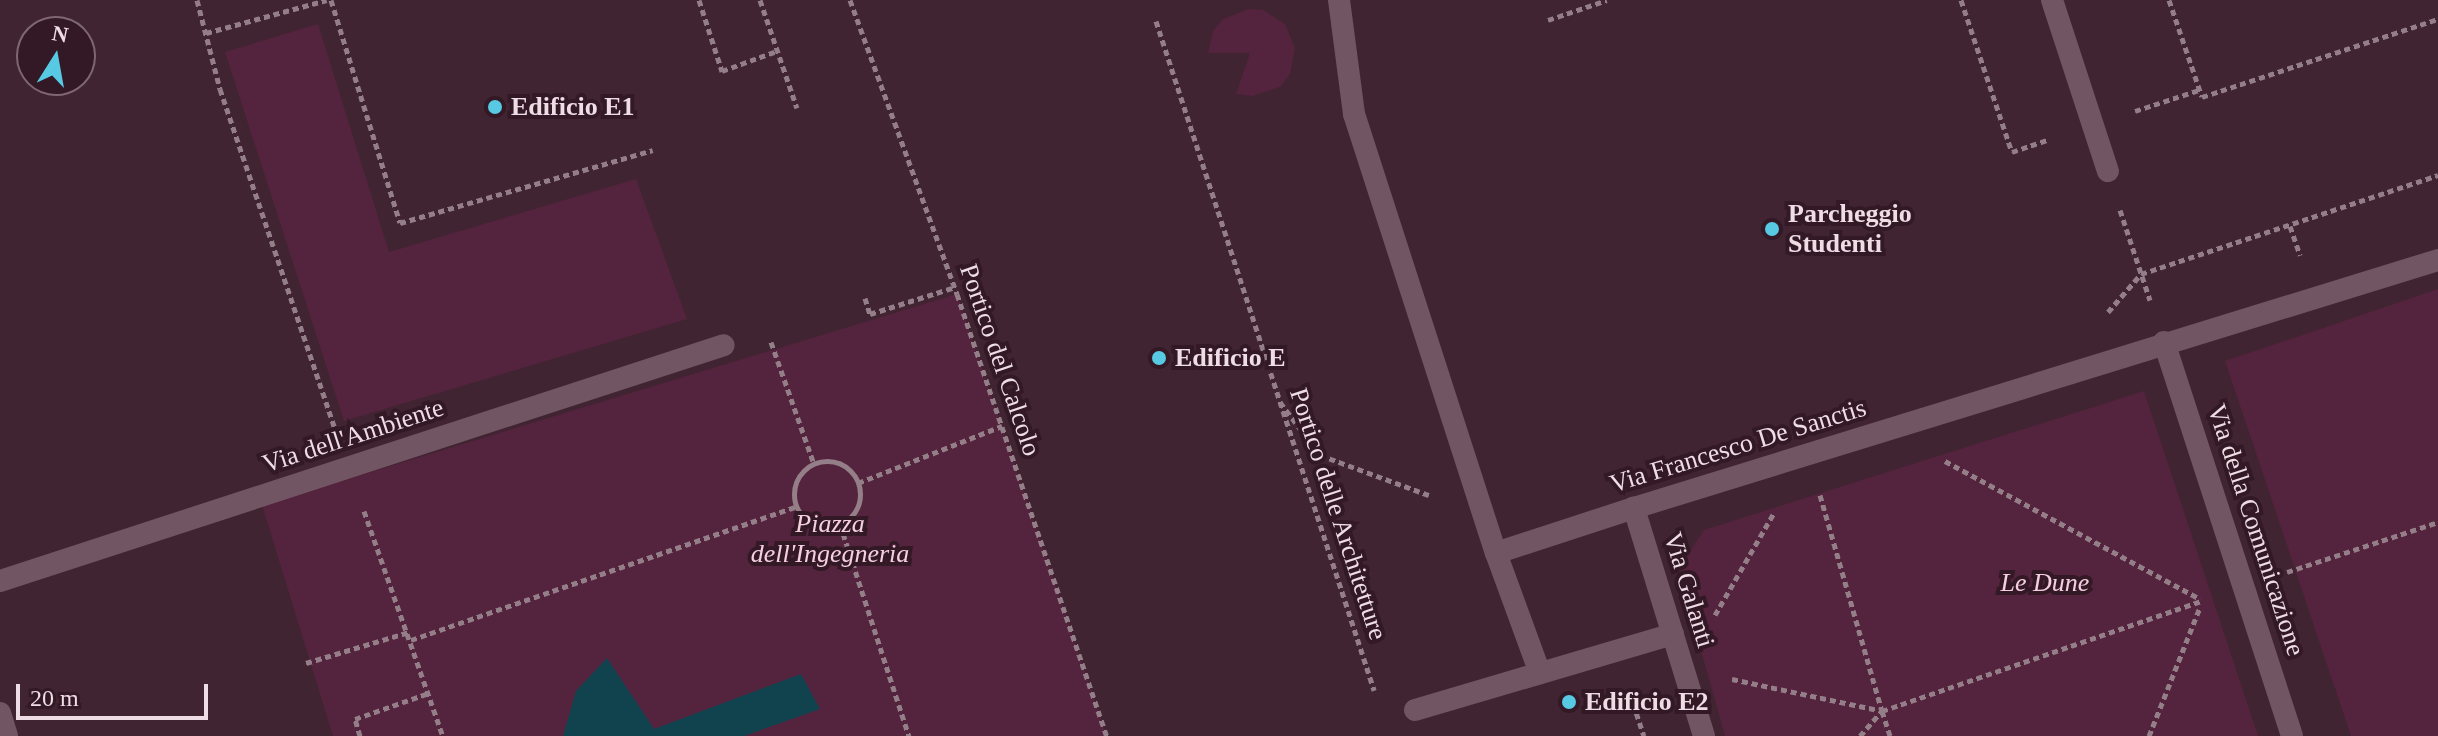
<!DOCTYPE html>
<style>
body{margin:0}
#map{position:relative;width:2438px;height:736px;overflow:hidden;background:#321925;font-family:"Times New Roman",serif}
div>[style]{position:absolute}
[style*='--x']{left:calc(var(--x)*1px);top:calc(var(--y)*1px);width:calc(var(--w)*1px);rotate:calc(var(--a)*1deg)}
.built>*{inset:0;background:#412432}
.green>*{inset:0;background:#54233d}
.water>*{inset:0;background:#10434e}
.path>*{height:5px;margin-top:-2.5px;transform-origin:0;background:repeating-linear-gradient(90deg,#947e88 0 6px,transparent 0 10px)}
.path>.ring{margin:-2.5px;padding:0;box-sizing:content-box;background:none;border:5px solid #947e88;border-radius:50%}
.service>*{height:22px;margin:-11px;padding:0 11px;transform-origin:11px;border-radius:11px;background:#725562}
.pedestrian>*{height:22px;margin:-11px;padding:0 11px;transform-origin:11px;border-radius:11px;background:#725562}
.minor>*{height:22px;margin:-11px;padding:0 11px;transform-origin:11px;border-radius:11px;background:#725562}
.dots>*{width:22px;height:22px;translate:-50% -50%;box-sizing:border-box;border:4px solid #321925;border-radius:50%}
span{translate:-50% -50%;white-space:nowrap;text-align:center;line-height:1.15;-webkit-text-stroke:8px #321925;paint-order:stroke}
.poi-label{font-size:26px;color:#efdde5;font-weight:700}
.left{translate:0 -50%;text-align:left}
.street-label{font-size:26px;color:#efdde5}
.park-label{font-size:26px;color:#f6cfe0;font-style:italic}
.north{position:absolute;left:16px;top:16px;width:80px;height:80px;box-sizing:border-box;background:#321925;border:2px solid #7e6772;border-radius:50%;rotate:11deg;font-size:22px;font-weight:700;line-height:32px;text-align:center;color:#efdde5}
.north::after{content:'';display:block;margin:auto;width:28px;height:36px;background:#57c9e3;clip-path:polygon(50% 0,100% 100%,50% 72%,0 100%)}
.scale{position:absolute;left:16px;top:684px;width:192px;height:36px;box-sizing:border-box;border:4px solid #efdde5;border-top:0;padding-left:10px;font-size:24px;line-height:28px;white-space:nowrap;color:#efdde5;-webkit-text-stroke:6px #321925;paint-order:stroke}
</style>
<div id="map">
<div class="built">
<i style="clip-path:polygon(evenodd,0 0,2438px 0,2438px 736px,0 736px,0 0,32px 32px,80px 32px,80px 80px,32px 80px,32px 32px)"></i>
</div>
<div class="green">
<i style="clip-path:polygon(1249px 9px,1263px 10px,1285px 24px,1295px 48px,1290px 74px,1280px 87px,1252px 96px,1236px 94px,1250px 53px,1208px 53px,1213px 31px,1223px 19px)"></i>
<i style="clip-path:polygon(318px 24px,389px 252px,636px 179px,687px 319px,344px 421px,225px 52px)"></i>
<i style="clip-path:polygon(2438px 289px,2438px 736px,2351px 736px,2225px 361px)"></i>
<i style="clip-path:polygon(957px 294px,1107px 736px,333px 736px,262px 505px)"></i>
<i style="clip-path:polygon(2144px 391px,2258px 736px,1725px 736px,1682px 583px,1683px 562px,1704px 530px)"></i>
</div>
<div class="water">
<i style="clip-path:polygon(607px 658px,654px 729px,801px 674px,820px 709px,744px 736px,563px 736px,576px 691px)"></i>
</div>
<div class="path">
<i style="--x:197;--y:0;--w:92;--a:75.5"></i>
<i style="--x:220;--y:89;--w:356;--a:71.3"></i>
<i style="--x:331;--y:0;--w:233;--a:72.8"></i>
<i style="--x:400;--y:223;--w:263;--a:-16.1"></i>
<i style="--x:699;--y:0;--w:75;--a:72.1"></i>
<i style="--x:722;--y:71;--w:59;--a:-20"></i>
<i style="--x:760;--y:0;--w:114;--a:71.1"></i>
<i style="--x:850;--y:0;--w:313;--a:70"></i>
<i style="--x:957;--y:294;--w:467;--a:71.3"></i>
<i style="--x:1961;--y:0;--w:160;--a:71.5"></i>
<i style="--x:2012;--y:152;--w:39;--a:-19"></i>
<i style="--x:2169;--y:0;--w:102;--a:71.2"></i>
<i style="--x:2202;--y:97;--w:249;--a:-18.3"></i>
<i style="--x:1548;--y:20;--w:62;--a:-18.7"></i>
<i style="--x:1156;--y:21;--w:704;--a:71.95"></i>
<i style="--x:206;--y:33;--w:125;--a:-15.3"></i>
<i style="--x:2135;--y:111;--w:67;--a:-18.2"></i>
<i style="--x:2120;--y:210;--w:95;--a:71.6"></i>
<i style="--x:2290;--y:226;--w:31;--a:71"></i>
<i style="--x:865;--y:298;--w:17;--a:73"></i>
<i style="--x:870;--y:314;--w:89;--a:-17.6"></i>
<i style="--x:2108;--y:312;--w:50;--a:-49"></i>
<i style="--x:2141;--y:274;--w:313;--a:-18.4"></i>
<i style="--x:771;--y:342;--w:129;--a:70.6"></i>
<i style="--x:1280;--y:402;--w:66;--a:53"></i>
<i style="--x:1320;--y:455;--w:116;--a:20.2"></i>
<i style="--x:1945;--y:461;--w:290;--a:28.4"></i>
<i class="ring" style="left:794px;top:461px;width:61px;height:61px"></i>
<i style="--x:858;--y:483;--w:155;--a:-21.6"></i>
<i style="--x:1820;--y:495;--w:225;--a:74"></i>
<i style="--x:1882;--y:711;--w:338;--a:-19"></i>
<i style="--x:364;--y:511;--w:238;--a:70.7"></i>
<i style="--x:840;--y:524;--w:223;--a:72"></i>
<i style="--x:2287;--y:572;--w:159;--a:-18.3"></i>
<i style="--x:1715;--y:615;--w:118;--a:-60"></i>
<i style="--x:411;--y:640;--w:409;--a:-19.1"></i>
<i style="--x:306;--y:663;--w:108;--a:-16.8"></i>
<i style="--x:1732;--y:679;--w:153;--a:12"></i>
<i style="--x:1630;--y:694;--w:44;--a:71.6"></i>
<i style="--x:360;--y:736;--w:18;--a:-106"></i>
<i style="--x:355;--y:719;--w:78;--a:-19.4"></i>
<i style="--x:1860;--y:736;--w:33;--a:-49"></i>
<i style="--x:1882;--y:711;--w:26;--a:72"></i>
<i style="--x:2149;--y:736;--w:139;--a:-68.4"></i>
</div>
<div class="service">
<i style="--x:1354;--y:114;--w:461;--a:72.1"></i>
<i style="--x:1496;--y:553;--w:145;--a:-18.1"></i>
<i style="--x:1496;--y:553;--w:128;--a:69.9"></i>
<i style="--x:1415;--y:710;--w:269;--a:-16.4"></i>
</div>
<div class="pedestrian">
<i style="--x:1339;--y:0;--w:115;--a:82.5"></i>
</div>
<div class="minor">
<i style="--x:2052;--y:0;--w:180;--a:71.9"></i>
<i style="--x:2164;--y:342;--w:414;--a:72"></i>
<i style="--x:0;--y:581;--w:761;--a:-18.05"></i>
<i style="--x:0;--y:713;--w:24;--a:73"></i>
<i style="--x:1704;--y:736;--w:239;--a:-107.1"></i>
<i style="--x:1634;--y:508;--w:841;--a:-17.14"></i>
</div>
<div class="dots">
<i style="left:495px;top:107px;background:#57c9e3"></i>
<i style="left:1772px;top:229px;background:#57c9e3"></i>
<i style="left:1159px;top:358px;background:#57c9e3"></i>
<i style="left:1569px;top:702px;background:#57c9e3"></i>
</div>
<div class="poi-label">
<span class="left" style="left:511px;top:107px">Edificio E1</span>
<span class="left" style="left:1788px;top:229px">Parcheggio<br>Studenti</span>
<span class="left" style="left:1175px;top:358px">Edificio E</span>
<span class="left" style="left:1585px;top:702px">Edificio E2</span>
</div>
<div class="street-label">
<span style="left:1000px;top:360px;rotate:71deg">Portico del Calcolo</span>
<span style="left:353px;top:436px;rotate:-18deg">Via dell'Ambiente</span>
<span style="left:1738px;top:446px;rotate:-17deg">Via Francesco De Sanctis</span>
<span style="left:1338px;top:514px;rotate:72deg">Portico delle Architetture</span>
<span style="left:2256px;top:530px;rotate:72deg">Via della Comunicazione</span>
<span style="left:1689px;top:590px;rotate:73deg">Via Galanti</span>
</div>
<div class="park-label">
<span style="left:830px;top:539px">Piazza<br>dell'Ingegneria</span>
<span style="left:2045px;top:583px">Le Dune</span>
</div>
<div class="north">N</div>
<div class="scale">20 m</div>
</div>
